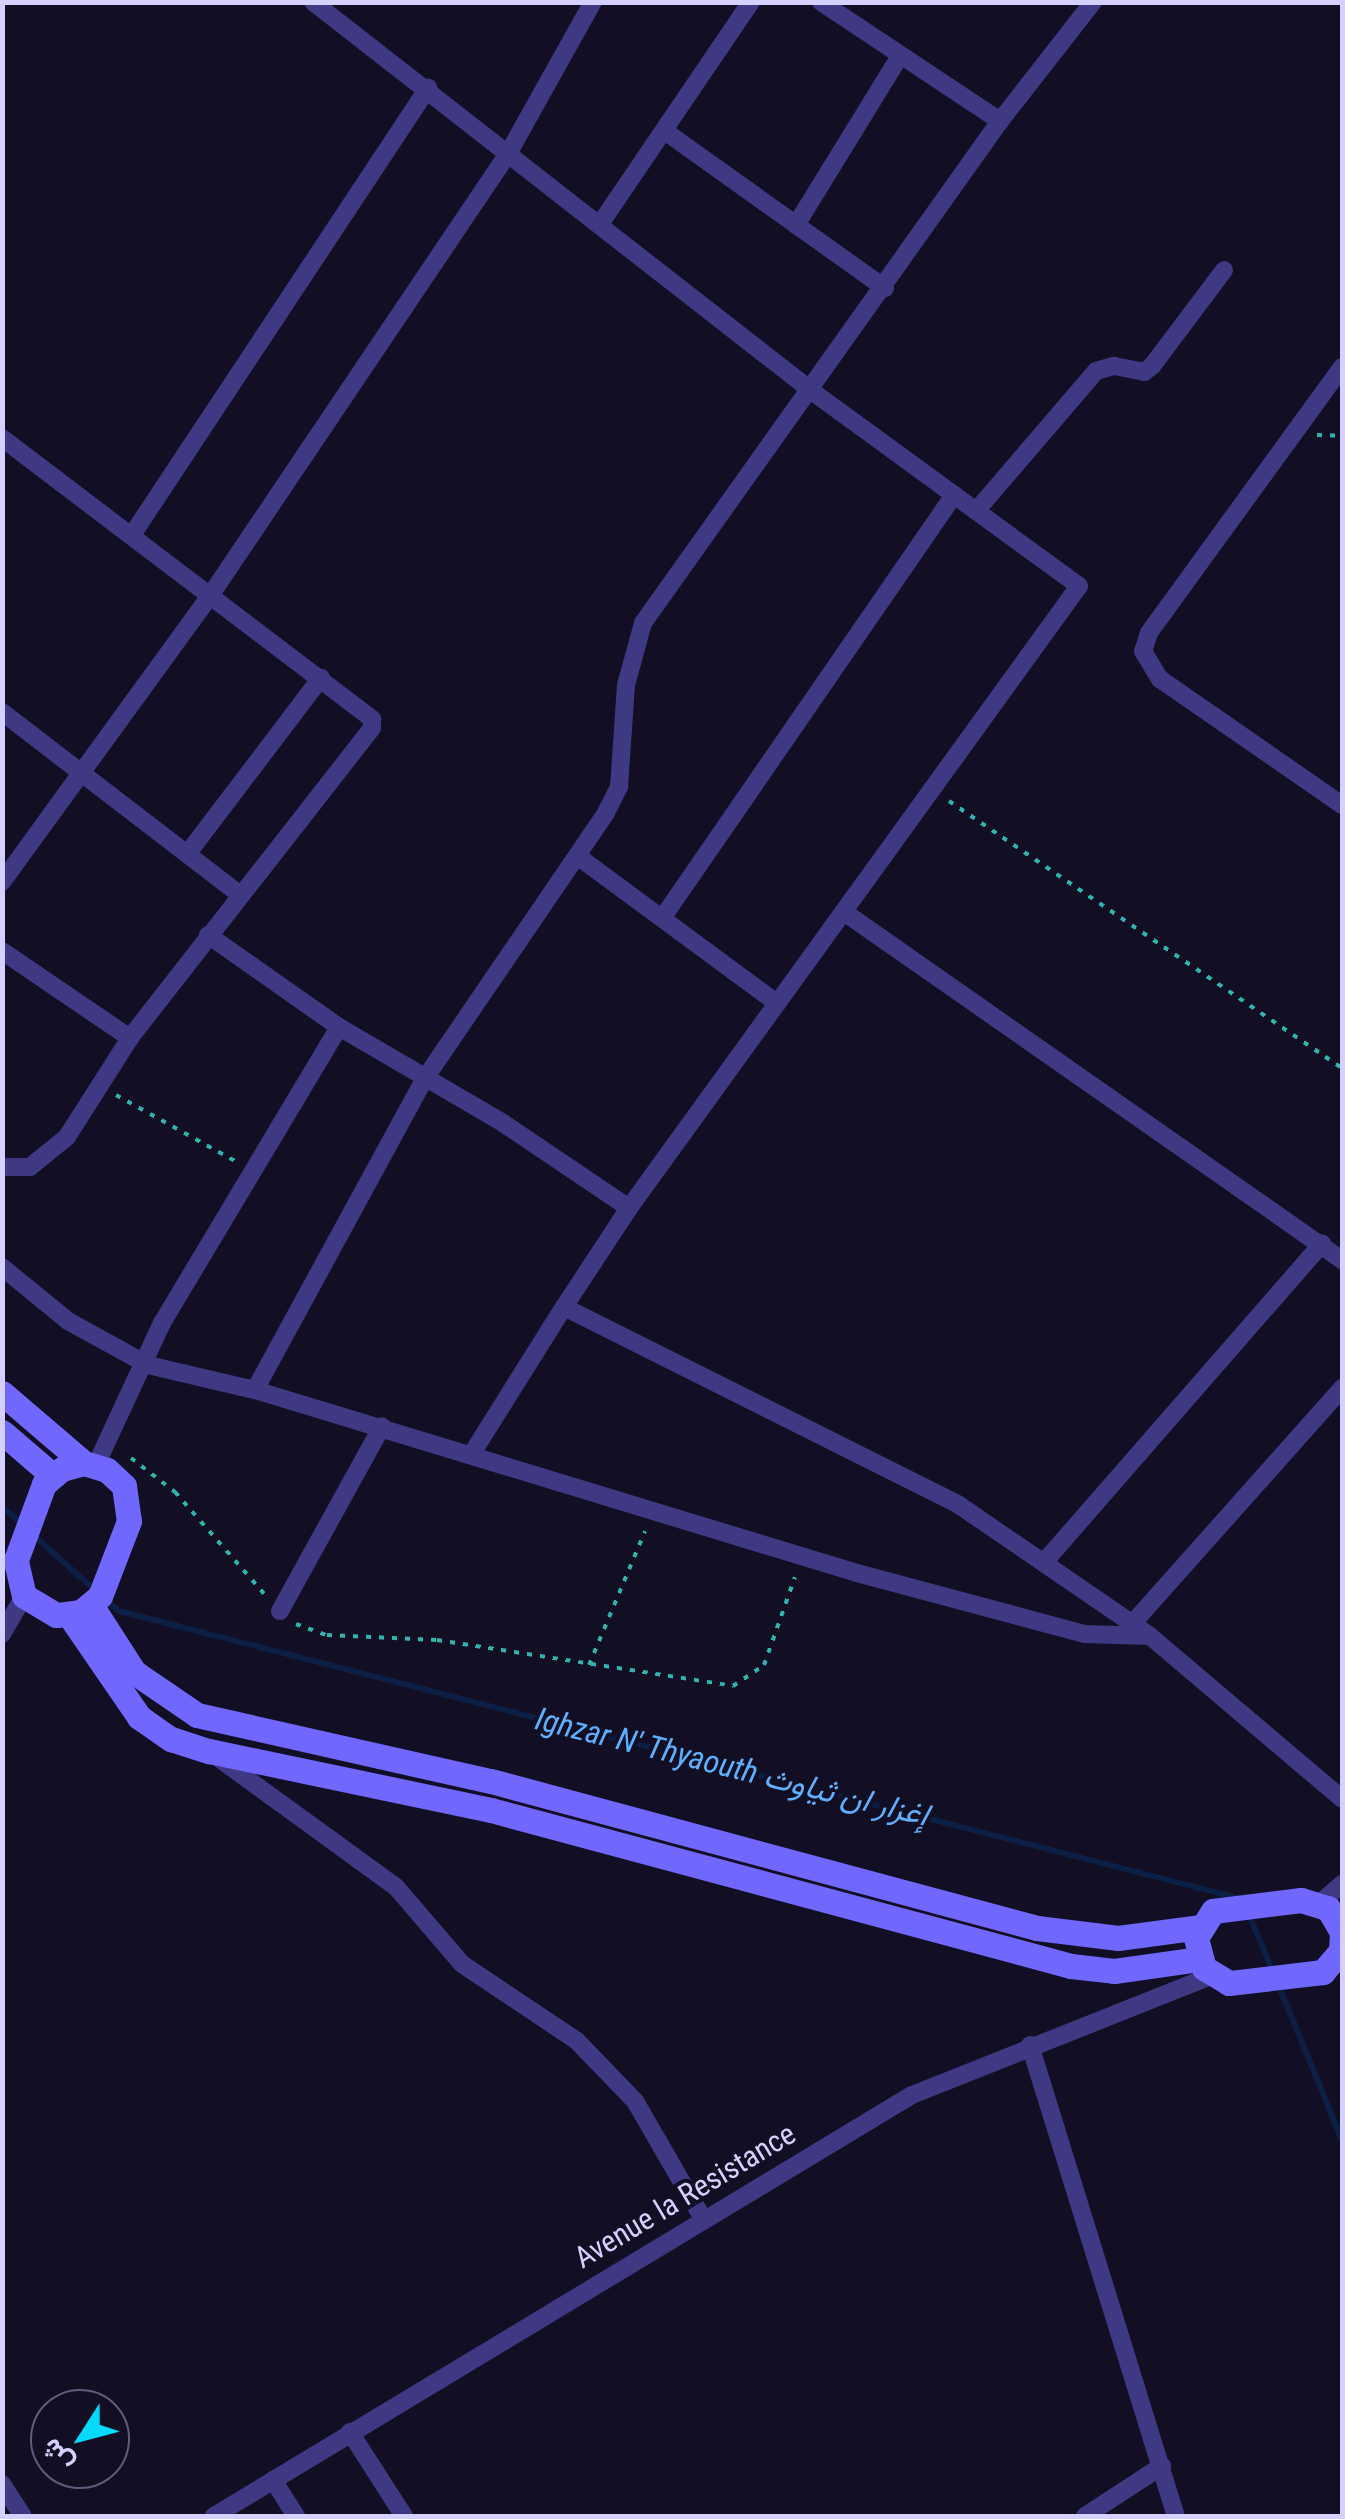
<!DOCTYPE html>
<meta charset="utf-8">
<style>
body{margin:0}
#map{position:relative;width:1345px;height:2519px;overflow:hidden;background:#120e23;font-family:"Roboto Condensed",Vazirmatn,sans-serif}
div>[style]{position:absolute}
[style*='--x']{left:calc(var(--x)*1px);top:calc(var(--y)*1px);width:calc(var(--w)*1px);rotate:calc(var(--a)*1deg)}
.stream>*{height:6px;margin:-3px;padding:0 3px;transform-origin:3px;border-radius:3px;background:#0c1f44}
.path>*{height:4px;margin-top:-2px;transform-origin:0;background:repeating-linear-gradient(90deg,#2fb4af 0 5px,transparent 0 13px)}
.street>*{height:18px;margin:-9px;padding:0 9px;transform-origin:9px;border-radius:9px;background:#3e3982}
.secondary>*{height:25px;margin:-12.5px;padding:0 12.5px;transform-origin:12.5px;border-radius:12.5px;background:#6f67fe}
span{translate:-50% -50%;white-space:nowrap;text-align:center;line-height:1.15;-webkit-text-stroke:8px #120e23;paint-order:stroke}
.street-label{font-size:30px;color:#d6d0ff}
.water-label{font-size:32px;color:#5eb0fe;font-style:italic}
.frame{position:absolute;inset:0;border:5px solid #d6d0ff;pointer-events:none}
.north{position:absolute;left:30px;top:2389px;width:100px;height:100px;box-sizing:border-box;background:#120e23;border:2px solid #605c7b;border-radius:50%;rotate:234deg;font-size:28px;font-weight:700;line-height:40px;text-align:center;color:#d6d0ff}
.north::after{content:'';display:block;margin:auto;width:35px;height:45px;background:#01dafa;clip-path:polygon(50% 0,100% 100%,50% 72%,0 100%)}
</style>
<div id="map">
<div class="stream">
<i style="--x:2;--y:1507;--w:26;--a:40"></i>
<i style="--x:31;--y:1533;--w:87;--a:41.7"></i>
<i style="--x:106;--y:1600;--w:17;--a:40"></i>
<i style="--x:119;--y:1611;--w:1159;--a:14.38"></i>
<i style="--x:1249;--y:1915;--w:62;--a:67.2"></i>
<i style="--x:1278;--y:1984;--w:169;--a:67.7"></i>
</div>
<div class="path">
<i style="--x:1317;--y:435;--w:25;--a:2"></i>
<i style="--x:949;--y:801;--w:475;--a:34.2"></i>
<i style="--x:116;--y:1095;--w:136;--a:29"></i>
<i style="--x:131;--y:1458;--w:56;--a:37.7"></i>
<i style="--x:175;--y:1492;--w:140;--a:48.8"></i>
<i style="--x:296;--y:1624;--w:33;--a:20"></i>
<i style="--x:327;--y:1635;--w:110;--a:2.6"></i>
<i style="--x:437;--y:1640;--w:300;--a:8.8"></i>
<i style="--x:733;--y:1686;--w:37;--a:-34"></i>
<i style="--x:764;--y:1665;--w:93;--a:-70.6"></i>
<i style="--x:589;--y:1665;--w:145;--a:-67.3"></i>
</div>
<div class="street">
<i style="--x:313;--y:2;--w:634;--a:37.95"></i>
<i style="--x:813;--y:392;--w:329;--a:36.1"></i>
<i style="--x:1079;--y:586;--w:768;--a:125.88"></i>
<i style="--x:821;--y:2;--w:215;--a:33.6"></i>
<i style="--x:1093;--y:2;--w:151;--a:128"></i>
<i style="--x:1000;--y:121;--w:616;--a:125.42"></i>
<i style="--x:643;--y:623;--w:64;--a:105.3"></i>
<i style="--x:626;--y:685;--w:102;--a:93.9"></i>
<i style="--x:619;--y:787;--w:29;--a:117"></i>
<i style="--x:606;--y:813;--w:321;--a:124.3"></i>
<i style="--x:425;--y:1078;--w:355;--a:118.6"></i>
<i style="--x:255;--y:1390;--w:629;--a:16.91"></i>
<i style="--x:857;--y:1573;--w:235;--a:15"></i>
<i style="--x:1084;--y:1634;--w:66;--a:1.7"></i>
<i style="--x:666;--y:132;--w:269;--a:35.5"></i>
<i style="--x:600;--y:224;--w:268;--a:-55.8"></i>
<i style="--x:796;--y:225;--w:198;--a:-58.4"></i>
<i style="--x:1342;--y:367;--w:329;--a:126"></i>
<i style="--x:1149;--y:633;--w:19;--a:108"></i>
<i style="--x:1143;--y:651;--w:33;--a:59"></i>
<i style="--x:1160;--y:679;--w:221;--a:34.7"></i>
<i style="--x:2;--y:438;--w:465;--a:37.2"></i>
<i style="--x:372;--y:719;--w:9;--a:90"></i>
<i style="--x:372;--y:728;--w:393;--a:128"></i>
<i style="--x:130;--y:1038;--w:117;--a:122.5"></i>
<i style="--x:67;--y:1137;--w:48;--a:141"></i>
<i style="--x:30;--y:1167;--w:28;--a:180"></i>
<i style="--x:976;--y:511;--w:184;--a:-49.4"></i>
<i style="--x:1096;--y:371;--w:19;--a:-16"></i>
<i style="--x:1114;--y:366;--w:31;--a:11"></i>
<i style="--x:1144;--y:372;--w:10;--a:-37"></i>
<i style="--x:1152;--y:366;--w:120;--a:-53.1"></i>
<i style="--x:134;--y:532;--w:533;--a:-56.49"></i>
<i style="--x:2;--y:712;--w:299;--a:37.5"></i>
<i style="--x:188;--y:853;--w:220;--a:-52.8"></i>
<i style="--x:580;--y:858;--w:245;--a:36.4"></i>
<i style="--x:2;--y:882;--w:357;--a:-54"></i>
<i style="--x:212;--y:593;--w:532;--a:-56.04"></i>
<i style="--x:509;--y:152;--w:172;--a:-60.8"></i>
<i style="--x:844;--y:912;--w:608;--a:34.95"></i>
<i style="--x:663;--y:917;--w:513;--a:-55.41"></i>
<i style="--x:208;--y:935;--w:160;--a:35.1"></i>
<i style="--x:2;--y:951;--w:155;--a:34.2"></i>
<i style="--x:2;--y:1267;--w:85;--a:39.3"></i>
<i style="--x:68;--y:1321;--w:91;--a:28.8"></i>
<i style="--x:148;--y:1365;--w:110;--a:13.2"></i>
<i style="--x:471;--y:1455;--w:175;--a:-57.9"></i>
<i style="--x:96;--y:1465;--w:157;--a:-65.1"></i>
<i style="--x:162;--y:1323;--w:345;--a:-59.1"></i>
<i style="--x:339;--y:1027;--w:190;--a:30.3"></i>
<i style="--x:503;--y:1123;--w:152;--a:34"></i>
<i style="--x:629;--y:1208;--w:118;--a:123.3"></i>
<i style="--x:564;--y:1307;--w:442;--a:26.6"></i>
<i style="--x:959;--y:1505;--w:232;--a:34.4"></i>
<i style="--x:1150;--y:1636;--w:252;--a:40.3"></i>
<i style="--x:1046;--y:1560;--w:420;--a:-48.9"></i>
<i style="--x:280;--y:1611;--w:211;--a:-61.1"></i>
<i style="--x:1132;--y:1624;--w:316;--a:-48.3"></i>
<i style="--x:2;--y:1634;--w:44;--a:-59.9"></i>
<i style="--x:217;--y:1757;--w:221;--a:36"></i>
<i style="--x:396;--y:1887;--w:101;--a:49.4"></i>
<i style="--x:462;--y:1964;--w:138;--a:33.8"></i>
<i style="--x:577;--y:2041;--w:83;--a:46"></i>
<i style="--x:635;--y:2101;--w:134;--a:60"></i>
<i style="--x:1320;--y:1903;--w:29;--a:-41"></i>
<i style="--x:1030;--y:2045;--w:493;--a:72.8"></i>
<i style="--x:350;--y:2432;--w:100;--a:57.3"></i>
<i style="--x:273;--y:2480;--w:43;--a:57.4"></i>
<i style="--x:2;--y:2484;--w:38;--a:57"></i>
<i style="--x:214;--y:2516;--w:815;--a:-31.1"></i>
<i style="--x:912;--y:2095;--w:322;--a:-21.7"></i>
<i style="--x:1085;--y:2516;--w:92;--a:-33"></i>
</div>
<div class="secondary">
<i style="--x:2;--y:1393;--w:108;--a:40.5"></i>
<i style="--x:2;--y:1432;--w:66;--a:40.7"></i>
<i style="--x:84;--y:1463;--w:24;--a:17"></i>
<i style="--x:107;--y:1470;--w:23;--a:43"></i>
<i style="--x:124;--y:1486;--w:35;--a:82"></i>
<i style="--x:129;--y:1521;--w:80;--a:111.1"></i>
<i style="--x:100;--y:1596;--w:25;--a:140"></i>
<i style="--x:81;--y:1612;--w:25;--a:173"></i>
<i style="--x:56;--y:1615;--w:37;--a:-149"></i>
<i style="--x:24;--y:1596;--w:37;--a:-103"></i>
<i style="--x:16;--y:1560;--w:81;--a:-69.8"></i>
<i style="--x:44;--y:1484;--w:23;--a:-40"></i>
<i style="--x:62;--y:1469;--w:23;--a:-15"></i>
<i style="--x:91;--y:1605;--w:80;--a:57.3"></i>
<i style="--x:134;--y:1672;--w:76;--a:34.3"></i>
<i style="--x:197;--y:1715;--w:301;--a:12.7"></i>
<i style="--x:491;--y:1781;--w:565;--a:15.07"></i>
<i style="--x:1037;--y:1928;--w:82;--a:7"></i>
<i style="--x:1118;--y:1938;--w:82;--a:-7.7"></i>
<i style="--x:69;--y:1615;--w:124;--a:55.5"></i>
<i style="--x:139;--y:1717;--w:39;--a:35"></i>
<i style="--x:171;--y:1739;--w:40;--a:18"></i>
<i style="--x:209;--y:1751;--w:288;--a:11.8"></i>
<i style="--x:491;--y:1810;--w:601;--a:15.05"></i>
<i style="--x:1071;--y:1966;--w:43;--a:6.6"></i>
<i style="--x:1114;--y:1971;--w:85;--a:-8.1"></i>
<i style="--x:1301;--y:1900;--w:28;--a:17"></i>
<i style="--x:1328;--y:1908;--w:28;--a:60"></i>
<i style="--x:1342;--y:1932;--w:19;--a:93"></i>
<i style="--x:1341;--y:1951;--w:28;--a:131"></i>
<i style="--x:1323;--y:1972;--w:95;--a:173.3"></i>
<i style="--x:1229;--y:1983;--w:29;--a:-149"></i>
<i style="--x:1204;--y:1968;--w:31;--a:-105"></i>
<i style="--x:1196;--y:1938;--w:32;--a:-58"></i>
<i style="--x:1213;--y:1911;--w:89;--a:-7.1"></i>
</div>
<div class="street-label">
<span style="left:685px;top:2196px;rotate:-31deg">Avenue la Resistance</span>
</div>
<div class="water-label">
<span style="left:732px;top:1767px;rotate:14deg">Ighzar N' Thyaouth إغزار ان ثياوث</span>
</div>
<div class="frame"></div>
<div class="north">ش</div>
</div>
